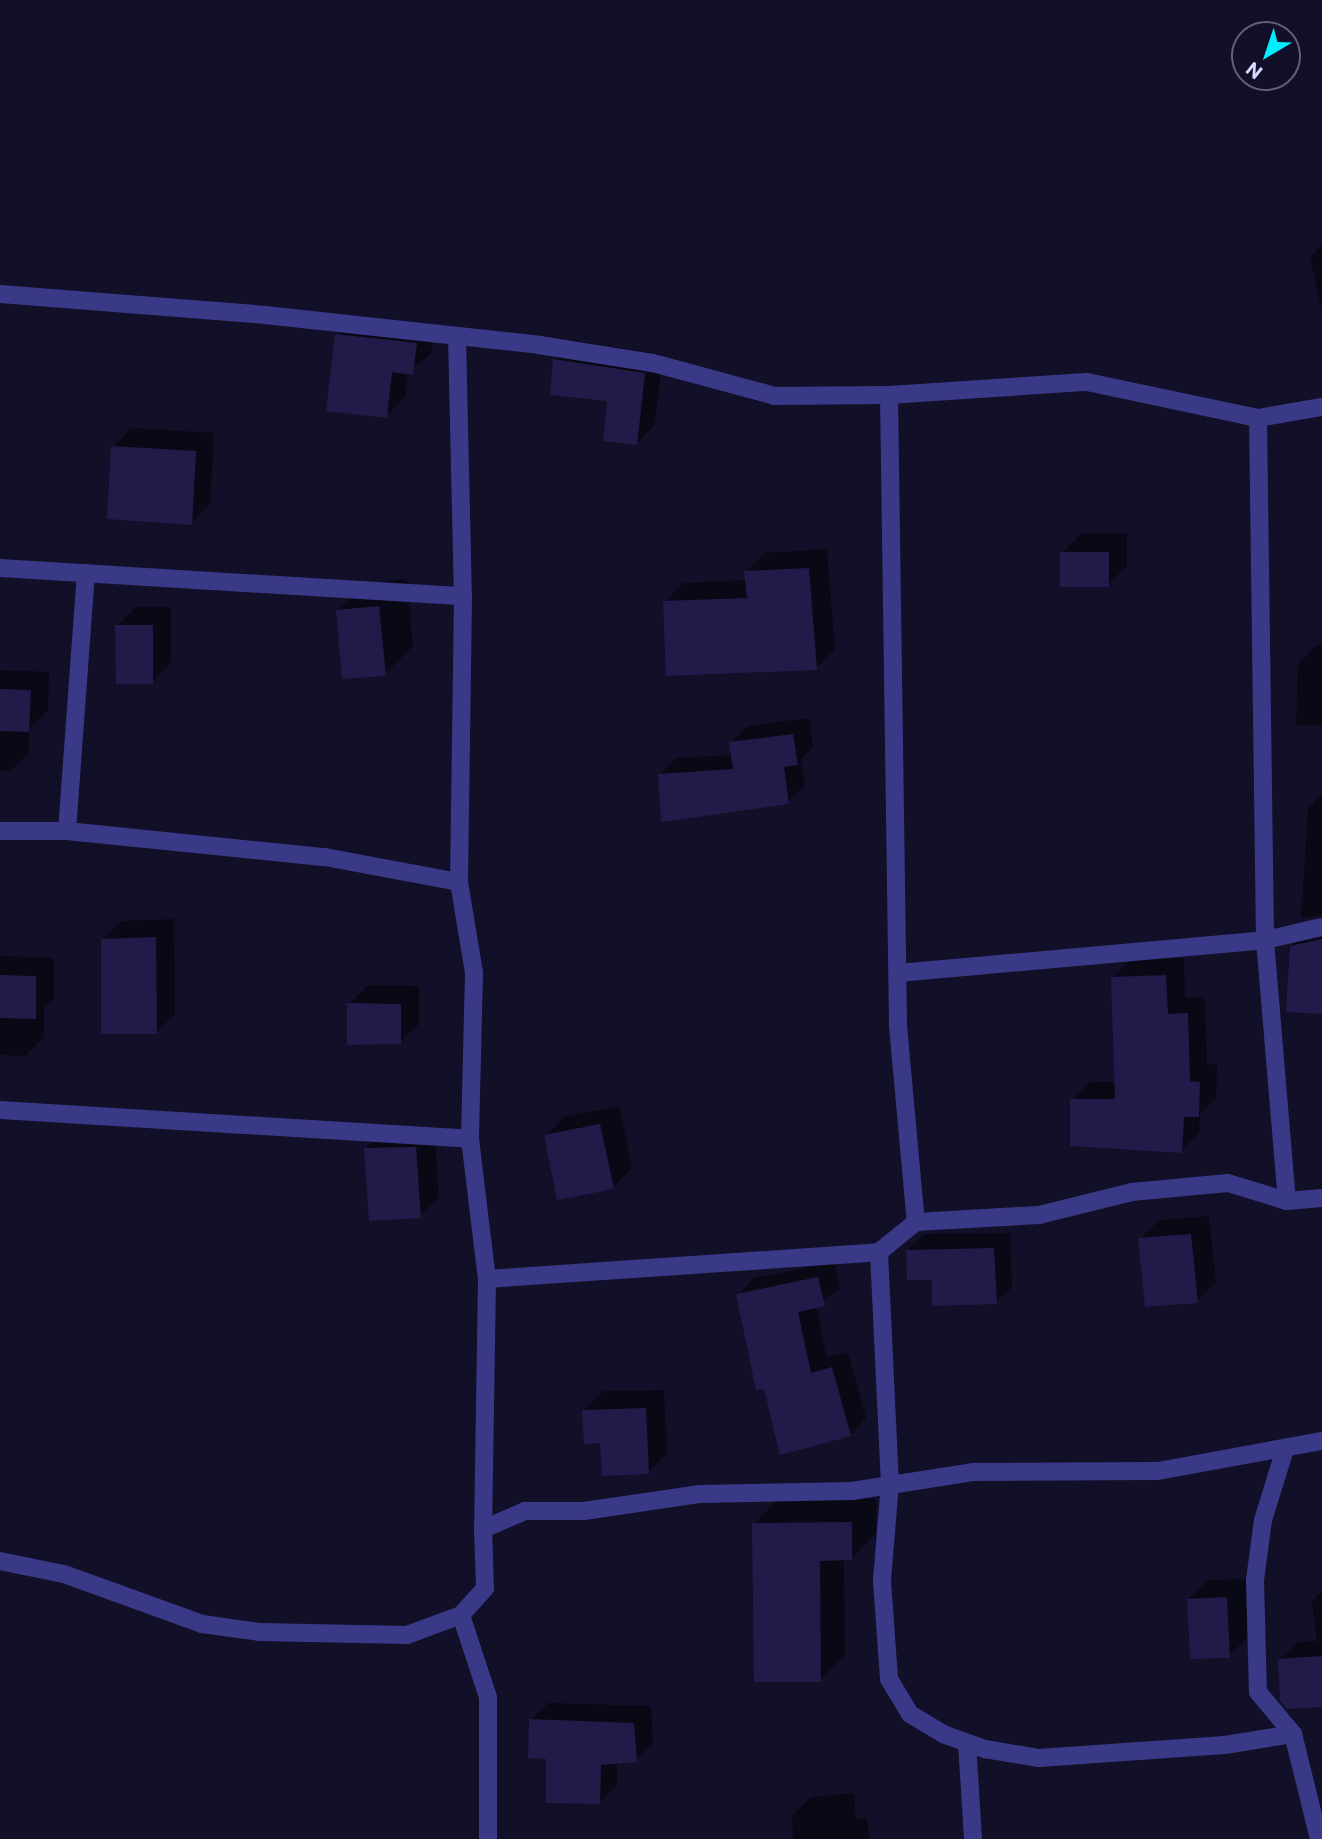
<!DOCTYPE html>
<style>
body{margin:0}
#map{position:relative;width:1322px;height:1839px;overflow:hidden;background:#120f28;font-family:Commissioner,sans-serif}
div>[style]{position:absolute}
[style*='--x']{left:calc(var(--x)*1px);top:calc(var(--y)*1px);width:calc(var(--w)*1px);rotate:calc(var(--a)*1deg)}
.shadow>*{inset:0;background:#0007}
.building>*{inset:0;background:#221b49}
.minor>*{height:18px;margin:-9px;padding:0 9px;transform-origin:9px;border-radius:9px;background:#393987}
span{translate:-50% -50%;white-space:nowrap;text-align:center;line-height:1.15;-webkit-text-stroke:5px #120f28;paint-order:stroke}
.north{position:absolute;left:1231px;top:21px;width:70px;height:70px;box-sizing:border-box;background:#120f28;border:2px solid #625f7e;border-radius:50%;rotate:219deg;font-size:19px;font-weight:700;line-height:28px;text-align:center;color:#d9d6ff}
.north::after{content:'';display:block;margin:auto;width:24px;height:32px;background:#02eeff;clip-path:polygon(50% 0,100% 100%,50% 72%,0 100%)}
</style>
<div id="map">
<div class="shadow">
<i style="clip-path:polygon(1322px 245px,1322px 311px,1310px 257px)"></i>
<i style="clip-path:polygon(355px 316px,435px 325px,431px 354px,408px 372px,405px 397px,386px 416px,337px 335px)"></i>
<i style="clip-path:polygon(574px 341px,663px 355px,655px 424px,637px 443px,609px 400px,555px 360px)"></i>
<i style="clip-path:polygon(131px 428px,214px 433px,210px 504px,191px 523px,113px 447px)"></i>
<i style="clip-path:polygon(1127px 533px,1127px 566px,1108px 585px,1062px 553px,1081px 534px)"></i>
<i style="clip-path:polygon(827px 549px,835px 649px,816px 668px,665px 602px,683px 583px,747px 580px,746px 572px,765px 553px)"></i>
<i style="clip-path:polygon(407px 579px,413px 646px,385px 674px,338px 610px,366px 583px)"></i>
<i style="clip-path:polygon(136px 607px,171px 607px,171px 663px,152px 682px,117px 626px)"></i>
<i style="clip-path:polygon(1316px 645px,1322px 646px,1322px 726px,1296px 725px,1298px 664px)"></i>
<i style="clip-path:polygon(0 670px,49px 672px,48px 711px,29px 729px,29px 753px,10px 771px,0 771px)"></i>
<i style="clip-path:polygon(809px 718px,813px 747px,801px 759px,805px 785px,788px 802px,660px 775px,676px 758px,732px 755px,731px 743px,747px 726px)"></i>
<i style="clip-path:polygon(1322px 794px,1322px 915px,1301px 918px,1308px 809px)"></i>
<i style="clip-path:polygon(174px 919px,175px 1014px,156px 1033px,102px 940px,121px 921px)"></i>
<i style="clip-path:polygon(1322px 925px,1322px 1012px,1291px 947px,1310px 928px)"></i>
<i style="clip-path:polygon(0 956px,54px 958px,54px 999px,44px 1008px,44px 1037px,25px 1056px,0 1055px)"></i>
<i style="clip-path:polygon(1184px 958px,1185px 997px,1205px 997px,1207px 1064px,1217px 1065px,1216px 1098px,1200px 1114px,1199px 1133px,1181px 1151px,1072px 1100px,1089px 1082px,1116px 1082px,1113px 977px,1131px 960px)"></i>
<i style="clip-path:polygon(368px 985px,419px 986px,419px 1024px,400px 1042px,349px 1004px)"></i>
<i style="clip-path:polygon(619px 1106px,632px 1168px,613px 1187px,546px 1136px,564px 1117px)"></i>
<i style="clip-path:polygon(434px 1129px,439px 1197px,420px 1216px,366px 1149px,384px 1130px)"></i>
<i style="clip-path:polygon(1209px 1216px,1216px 1282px,1197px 1301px,1140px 1239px,1159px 1220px)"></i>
<i style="clip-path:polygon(1010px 1233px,1012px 1287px,996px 1302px,908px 1250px,924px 1234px)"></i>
<i style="clip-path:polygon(835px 1262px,840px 1288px,816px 1306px,827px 1357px,848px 1352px,866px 1418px,850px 1435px,765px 1387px,738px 1295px,754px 1278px)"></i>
<i style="clip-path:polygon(664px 1390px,667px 1454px,648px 1472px,602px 1441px,584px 1410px,603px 1391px)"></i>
<i style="clip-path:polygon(778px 1499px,876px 1499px,876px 1533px,852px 1558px,844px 1558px,845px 1656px,820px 1680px,754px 1524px)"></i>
<i style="clip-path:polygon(1246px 1579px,1248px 1637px,1229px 1656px,1189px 1599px,1208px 1580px)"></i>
<i style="clip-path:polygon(1322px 1591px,1322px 1705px,1280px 1659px,1298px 1642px,1317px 1641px,1312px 1601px)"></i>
<i style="clip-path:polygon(548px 1703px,651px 1706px,653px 1743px,636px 1761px,617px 1762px,617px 1785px,599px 1803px,548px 1757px,531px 1720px)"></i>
<i style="clip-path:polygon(854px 1793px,856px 1819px,867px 1818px,869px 1839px,793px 1839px,792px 1815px,811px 1797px)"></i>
</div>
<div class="building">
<i style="clip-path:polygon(335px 334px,417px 343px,413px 375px,392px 372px,387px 418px,326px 411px)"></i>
<i style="clip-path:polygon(553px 359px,645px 373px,637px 445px,603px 441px,607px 401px,550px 395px)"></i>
<i style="clip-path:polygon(111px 446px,196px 451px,192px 525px,107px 519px)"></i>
<i style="clip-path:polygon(1060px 552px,1109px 552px,1109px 587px,1060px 587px)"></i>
<i style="clip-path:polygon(809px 568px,817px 670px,666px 676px,663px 601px,747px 598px,744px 571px)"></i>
<i style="clip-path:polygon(379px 606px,386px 676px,342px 679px,336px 610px)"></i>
<i style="clip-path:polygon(115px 625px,153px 625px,153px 684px,116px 684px)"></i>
<i style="clip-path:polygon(0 689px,31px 690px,29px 732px,0 731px)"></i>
<i style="clip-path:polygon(793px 734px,798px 765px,784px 767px,789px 804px,661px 822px,658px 774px,733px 769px,729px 742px)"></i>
<i style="clip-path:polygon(156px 937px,157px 1034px,101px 1034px,101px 939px)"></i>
<i style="clip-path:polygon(1322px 939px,1322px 1014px,1286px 1012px,1290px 946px)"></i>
<i style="clip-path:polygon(0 975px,36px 976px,36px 1019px,0 1018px)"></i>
<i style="clip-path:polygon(1166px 975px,1168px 1014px,1188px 1013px,1190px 1081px,1200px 1082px,1199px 1117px,1184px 1117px,1182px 1153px,1070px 1146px,1070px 1099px,1115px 1099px,1111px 977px)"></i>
<i style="clip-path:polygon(347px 1003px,401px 1004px,401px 1044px,347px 1045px)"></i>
<i style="clip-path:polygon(600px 1124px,614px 1189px,557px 1200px,544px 1135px)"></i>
<i style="clip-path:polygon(416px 1147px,421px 1218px,369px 1221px,364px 1148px)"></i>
<i style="clip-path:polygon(1191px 1234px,1198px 1303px,1145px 1307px,1138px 1238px)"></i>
<i style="clip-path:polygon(994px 1248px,997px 1304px,932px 1306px,932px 1280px,907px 1280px,906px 1250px)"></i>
<i style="clip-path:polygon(818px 1277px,825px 1306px,798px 1312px,811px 1373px,832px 1367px,851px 1436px,780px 1455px,764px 1389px,756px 1390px,736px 1294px)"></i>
<i style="clip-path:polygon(646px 1408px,649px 1474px,602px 1476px,600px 1443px,584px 1444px,582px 1410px)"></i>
<i style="clip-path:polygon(852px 1522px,852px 1560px,820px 1561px,821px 1682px,754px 1682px,752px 1523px)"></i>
<i style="clip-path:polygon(1227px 1597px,1230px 1658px,1190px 1659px,1187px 1599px)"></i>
<i style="clip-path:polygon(1322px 1656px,1322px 1707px,1287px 1709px,1280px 1701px,1278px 1659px)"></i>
<i style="clip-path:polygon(529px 1719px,634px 1723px,637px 1762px,601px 1765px,600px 1804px,546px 1803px,546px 1759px,528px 1758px)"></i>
</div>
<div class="minor">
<i style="--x:0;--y:294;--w:266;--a:4.5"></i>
<i style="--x:265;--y:315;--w:276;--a:6.2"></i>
<i style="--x:539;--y:345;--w:115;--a:9"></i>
<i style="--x:653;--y:363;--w:126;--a:15.1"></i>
<i style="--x:775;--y:396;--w:114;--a:-0.5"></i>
<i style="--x:889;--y:395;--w:198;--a:-3.8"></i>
<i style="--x:1087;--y:382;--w:175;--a:11.9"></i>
<i style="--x:1258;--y:418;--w:65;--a:-9.8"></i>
<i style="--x:457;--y:336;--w:260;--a:88.7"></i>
<i style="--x:463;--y:596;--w:286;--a:90.8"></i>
<i style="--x:459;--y:882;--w:92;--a:80.6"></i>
<i style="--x:474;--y:973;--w:166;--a:91.4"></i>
<i style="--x:470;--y:1139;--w:141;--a:83.1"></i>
<i style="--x:487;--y:1279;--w:250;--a:90.9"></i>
<i style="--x:889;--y:395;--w:631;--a:89.18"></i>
<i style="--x:898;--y:1026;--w:197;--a:84.8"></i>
<i style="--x:1258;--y:418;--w:522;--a:89.23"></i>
<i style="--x:1265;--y:940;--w:262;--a:85.2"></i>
<i style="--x:0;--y:568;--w:464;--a:3.5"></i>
<i style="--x:0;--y:831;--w:67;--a:0"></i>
<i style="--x:67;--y:831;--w:259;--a:5.8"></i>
<i style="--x:325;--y:857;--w:136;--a:10.6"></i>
<i style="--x:67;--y:831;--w:259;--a:-85.8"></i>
<i style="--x:898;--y:973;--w:368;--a:-5.1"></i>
<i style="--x:1265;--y:940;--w:58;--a:-12.8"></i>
<i style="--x:0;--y:1110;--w:471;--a:3.5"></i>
<i style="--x:879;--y:1252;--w:231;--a:87.3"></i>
<i style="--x:890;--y:1483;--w:98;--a:94.7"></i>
<i style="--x:882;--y:1581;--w:98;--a:85.9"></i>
<i style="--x:889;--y:1679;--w:41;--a:59"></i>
<i style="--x:910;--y:1714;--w:39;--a:31"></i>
<i style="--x:943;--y:1734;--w:45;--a:19.7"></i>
<i style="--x:985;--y:1749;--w:55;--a:9.5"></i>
<i style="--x:1039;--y:1758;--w:186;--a:-4"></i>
<i style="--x:1225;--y:1745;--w:69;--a:-9.2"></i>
<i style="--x:487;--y:1279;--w:393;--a:-3.9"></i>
<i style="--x:879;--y:1252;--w:48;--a:-39"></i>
<i style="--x:916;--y:1222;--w:123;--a:-3.3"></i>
<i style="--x:1039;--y:1215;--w:96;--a:-13.9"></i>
<i style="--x:1132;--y:1192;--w:96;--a:-5.4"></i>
<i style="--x:1228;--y:1183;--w:62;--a:17"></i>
<i style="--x:1287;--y:1201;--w:35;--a:-5"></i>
<i style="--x:1285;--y:1449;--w:74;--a:107.2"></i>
<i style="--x:1263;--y:1520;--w:61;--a:97.6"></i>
<i style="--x:1255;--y:1580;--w:112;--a:88.5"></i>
<i style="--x:1258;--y:1692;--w:55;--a:50.2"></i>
<i style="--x:1293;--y:1734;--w:108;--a:76.1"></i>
<i style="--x:0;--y:1561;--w:65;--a:11.5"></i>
<i style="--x:64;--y:1574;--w:147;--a:19.9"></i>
<i style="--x:202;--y:1624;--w:59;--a:7.9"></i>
<i style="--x:260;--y:1632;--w:147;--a:1.2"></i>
<i style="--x:407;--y:1635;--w:58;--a:-20.3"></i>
<i style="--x:461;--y:1615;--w:36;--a:-48"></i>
<i style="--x:485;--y:1588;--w:59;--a:-91.9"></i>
<i style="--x:483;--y:1529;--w:46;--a:-23.2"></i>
<i style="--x:525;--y:1511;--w:59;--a:0"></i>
<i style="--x:584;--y:1511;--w:116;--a:-8.4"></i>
<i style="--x:699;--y:1494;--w:153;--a:-1.1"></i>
<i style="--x:852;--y:1491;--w:122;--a:-8.9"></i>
<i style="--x:973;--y:1472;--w:185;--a:-0.3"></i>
<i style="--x:1158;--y:1471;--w:167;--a:-10.4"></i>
<i style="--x:461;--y:1615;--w:86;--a:71.8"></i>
<i style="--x:488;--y:1697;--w:142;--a:90"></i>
<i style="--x:967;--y:1743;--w:96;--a:86.4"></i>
</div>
<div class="north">N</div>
</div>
